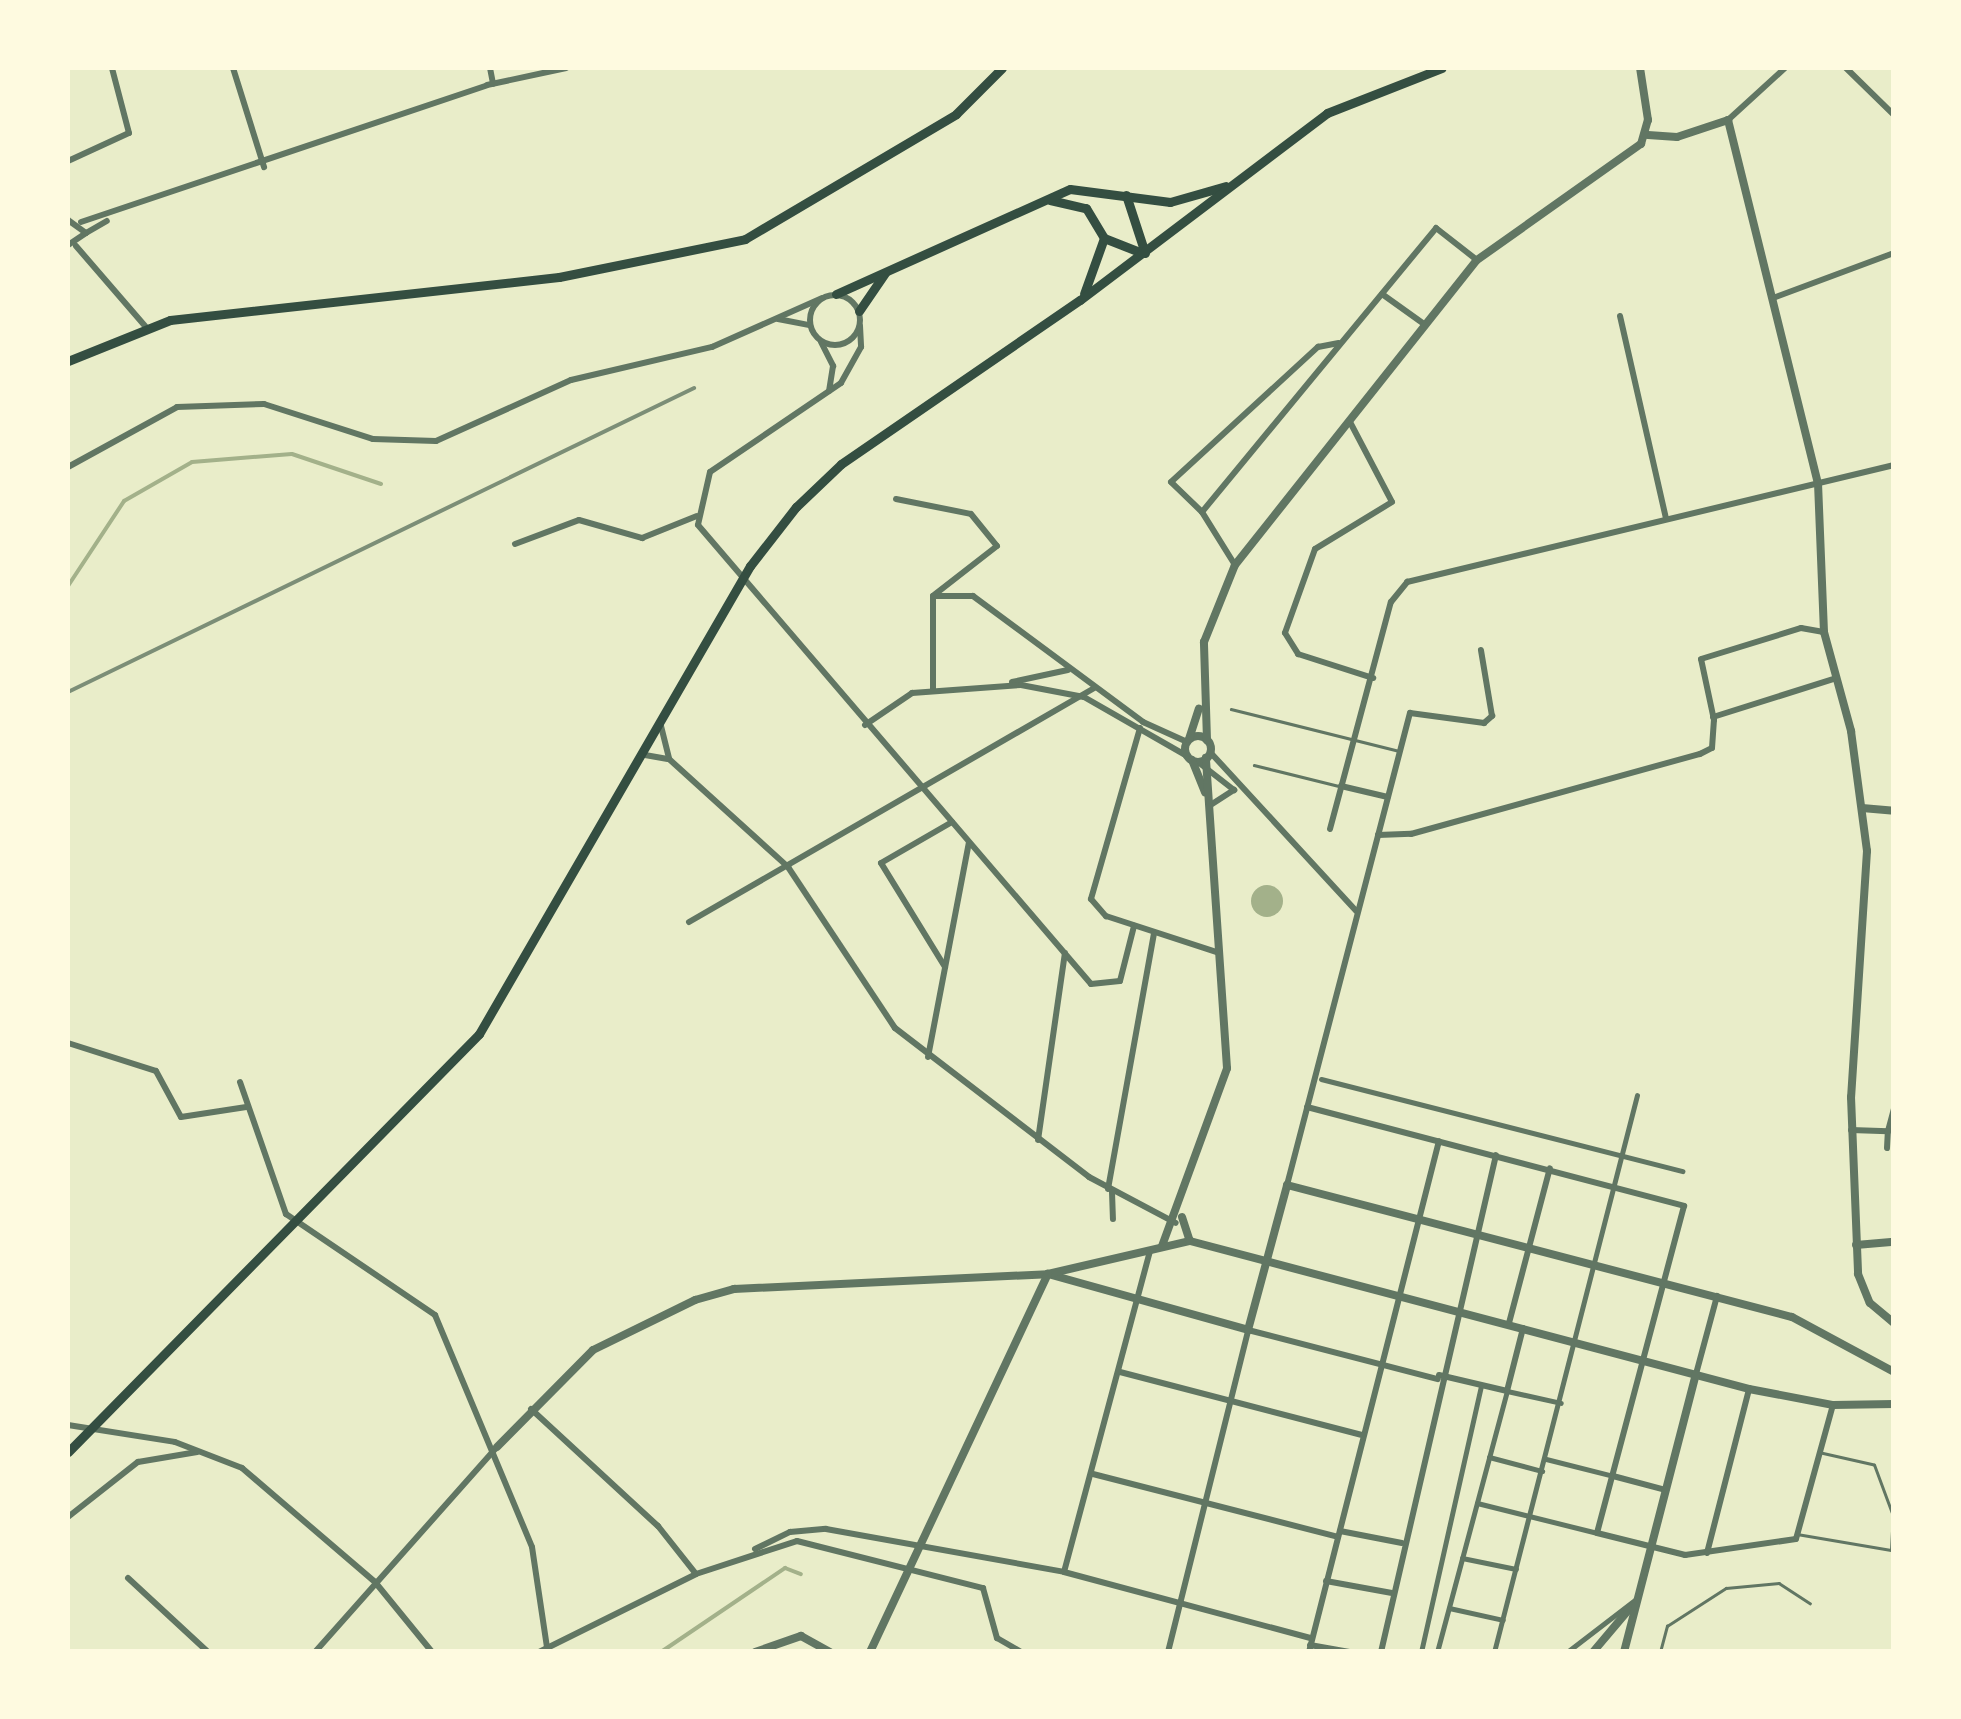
<!DOCTYPE html>
<style>
body{margin:0}
#map{position:relative;width:1961px;height:1719px;overflow:hidden;background:#e9edc9;font-family:Mulish,sans-serif}
div>[style]{position:absolute}
[style*='--x']{left:calc(var(--x)*1px);top:calc(var(--y)*1px);width:calc(var(--w)*1px);rotate:calc(var(--a)*1deg)}
.water>*{inset:0;background:#a3b18a}
.round{border-radius:50%}
.stream>*{height:4px;margin:-2px;padding:0 2px;transform-origin:2px;border-radius:2px;background:#a3b18a}
.service>*{height:2.5px;margin:-1.25px;padding:0 1.25px;transform-origin:1.25px;border-radius:1.25px;background:#617663}
.pedestrian>*{height:5px;margin:-2.5px;padding:0 2.5px;transform-origin:2.5px;border-radius:2.5px;background:#617663}
.minor>*{height:6px;margin:-3px;padding:0 3px;transform-origin:3px;border-radius:3px;background:#617663}
.minor>.ring{margin:-3px;padding:0;box-sizing:content-box;background:none;border:6px solid #617663;border-radius:50%}
.tertiary>*{height:8px;margin:-4px;padding:0 4px;transform-origin:4px;border-radius:4px;background:#617663}
.tertiary>.ring{margin:-4px;padding:0;box-sizing:content-box;background:none;border:8px solid #617663;border-radius:50%}
.secondary>*{height:9px;margin:-4.5px;padding:0 4.5px;transform-origin:4.5px;border-radius:4.5px;background:#344e41}
.primary>*{height:9px;margin:-4.5px;padding:0 4.5px;transform-origin:4.5px;border-radius:4.5px;background:#344e41}
.rail>*{height:4px;margin:-2px;padding:0 2px;transform-origin:2px;border-radius:2px;background:#7c8e77}
span{translate:-50% -50%;white-space:nowrap;text-align:center;line-height:1.15;-webkit-text-stroke:8px #fefae0;paint-order:stroke}
.frame{position:absolute;inset:0;border:70px solid #fefae0;pointer-events:none}
</style>
<div id="map">
<div class="water">
<i class="round" style="left:1251px;top:885px;width:32px;height:32px"></i>
</div>
<div class="stream">
<i style="--x:68;--y:586;--w:102;--a:-56.6"></i>
<i style="--x:124;--y:501;--w:78;--a:-29.8"></i>
<i style="--x:192;--y:462;--w:100;--a:-4.6"></i>
<i style="--x:292;--y:454;--w:94;--a:18.6"></i>
<i style="--x:661;--y:1652;--w:150;--a:-34.1"></i>
<i style="--x:785;--y:1568;--w:17;--a:21"></i>
</div>
<div class="service">
<i style="--x:1231;--y:709;--w:174;--a:14"></i>
<i style="--x:1254;--y:765;--w:88;--a:13.9"></i>
<i style="--x:1797;--y:1534;--w:95;--a:9.7"></i>
<i style="--x:1891;--y:1550;--w:34;--a:-87"></i>
<i style="--x:1893;--y:1516;--w:54;--a:-110.4"></i>
<i style="--x:1874;--y:1465;--w:54;--a:-167.2"></i>
<i style="--x:1660;--y:1652;--w:27;--a:-75"></i>
<i style="--x:1667;--y:1626;--w:70;--a:-32.8"></i>
<i style="--x:1726;--y:1588;--w:53;--a:-5.4"></i>
<i style="--x:1779;--y:1583;--w:37;--a:33"></i>
</div>
<div class="pedestrian">
<i style="--x:1321;--y:1079;--w:373;--a:14.3"></i>
<i style="--x:1489;--y:1457;--w:55;--a:14.8"></i>
<i style="--x:1546;--y:1459;--w:69;--a:14.2"></i>
<i style="--x:1477;--y:1503;--w:124;--a:14"></i>
<i style="--x:1462;--y:1558;--w:55;--a:11.5"></i>
<i style="--x:1449;--y:1608;--w:55;--a:12.5"></i>
<i style="--x:1421;--y:1652;--w:273;--a:-77.3"></i>
<i style="--x:1437;--y:1652;--w:270;--a:-75"></i>
<i style="--x:1507;--y:1391;--w:55;--a:12.5"></i>
<i style="--x:1494;--y:1652;--w:575;--a:-75.6"></i>
<i style="--x:1567;--y:1652;--w:87;--a:-37.5"></i>
</div>
<div class="minor">
<i style="--x:233;--y:68;--w:104;--a:72.6"></i>
<i style="--x:490;--y:68;--w:16;--a:79"></i>
<i style="--x:1846;--y:68;--w:67;--a:44.4"></i>
<i style="--x:1728;--y:120;--w:77;--a:-42.4"></i>
<i style="--x:68;--y:161;--w:67;--a:-24.7"></i>
<i style="--x:129;--y:133;--w:67;--a:-104.7"></i>
<i style="--x:68;--y:220;--w:22;--a:36"></i>
<i style="--x:86;--y:233;--w:22;--a:146"></i>
<i style="--x:81;--y:222;--w:428;--a:-18.6"></i>
<i style="--x:487;--y:85;--w:81;--a:-12.1"></i>
<i style="--x:86;--y:233;--w:24;--a:-30"></i>
<i style="--x:76;--y:246;--w:106;--a:49.2"></i>
<i style="--x:1382;--y:294;--w:52;--a:35.5"></i>
<i class="ring" style="left:810px;top:295px;width:44px;height:44px"></i>
<i style="--x:1773;--y:298;--w:129;--a:-20.4"></i>
<i style="--x:1620;--y:316;--w:207;--a:77.2"></i>
<i style="--x:778;--y:319;--w:32;--a:11"></i>
<i style="--x:860;--y:326;--w:21;--a:87"></i>
<i style="--x:861;--y:347;--w:41;--a:119.1"></i>
<i style="--x:841;--y:383;--w:158;--a:145.8"></i>
<i style="--x:710;--y:472;--w:54;--a:102.8"></i>
<i style="--x:698;--y:525;--w:604;--a:49.43"></i>
<i style="--x:1091;--y:984;--w:29;--a:-6"></i>
<i style="--x:1120;--y:981;--w:57;--a:-75.7"></i>
<i style="--x:821;--y:342;--w:27;--a:63"></i>
<i style="--x:833;--y:366;--w:25;--a:99"></i>
<i style="--x:1350;--y:422;--w:90;--a:62.3"></i>
<i style="--x:1392;--y:502;--w:90;--a:148.6"></i>
<i style="--x:1315;--y:549;--w:89;--a:109.7"></i>
<i style="--x:1285;--y:633;--w:25;--a:58"></i>
<i style="--x:1298;--y:654;--w:79;--a:17.7"></i>
<i style="--x:68;--y:467;--w:124;--a:-28.8"></i>
<i style="--x:177;--y:407;--w:87;--a:-2"></i>
<i style="--x:264;--y:404;--w:114;--a:17.8"></i>
<i style="--x:373;--y:439;--w:63;--a:1.8"></i>
<i style="--x:436;--y:441;--w:148;--a:-24.3"></i>
<i style="--x:571;--y:380;--w:145;--a:-13.2"></i>
<i style="--x:712;--y:347;--w:120;--a:-24"></i>
<i style="--x:896;--y:499;--w:76;--a:11.3"></i>
<i style="--x:971;--y:514;--w:41;--a:50.9"></i>
<i style="--x:997;--y:546;--w:80;--a:142.1"></i>
<i style="--x:1202;--y:512;--w:43;--a:-135.9"></i>
<i style="--x:1171;--y:482;--w:200;--a:-42.6"></i>
<i style="--x:1318;--y:347;--w:21;--a:-11"></i>
<i style="--x:515;--y:544;--w:68;--a:-20.6"></i>
<i style="--x:579;--y:520;--w:66;--a:15.9"></i>
<i style="--x:642;--y:538;--w:59;--a:-21.8"></i>
<i style="--x:1235;--y:565;--w:62;--a:-121.9"></i>
<i style="--x:1202;--y:512;--w:368;--a:-50.5"></i>
<i style="--x:1436;--y:228;--w:52;--a:38"></i>
<i style="--x:933;--y:596;--w:40;--a:0"></i>
<i style="--x:973;--y:596;--w:212;--a:36.5"></i>
<i style="--x:1143;--y:722;--w:48;--a:24.4"></i>
<i style="--x:1012;--y:682;--w:57;--a:-12.1"></i>
<i style="--x:933;--y:690;--w:94;--a:-90"></i>
<i style="--x:1713;--y:717;--w:130;--a:-17.5"></i>
<i style="--x:865;--y:725;--w:57;--a:-34.2"></i>
<i style="--x:912;--y:693;--w:109;--a:-4.2"></i>
<i style="--x:1021;--y:685;--w:64;--a:10.8"></i>
<i style="--x:1084;--y:697;--w:119;--a:29.8"></i>
<i style="--x:661;--y:726;--w:34;--a:76"></i>
<i style="--x:669;--y:759;--w:161;--a:42.2"></i>
<i style="--x:788;--y:867;--w:193;--a:56.4"></i>
<i style="--x:895;--y:1028;--w:245;--a:37.5"></i>
<i style="--x:1089;--y:1177;--w:98;--a:27.9"></i>
<i style="--x:1140;--y:728;--w:178;--a:106"></i>
<i style="--x:1091;--y:899;--w:23;--a:49"></i>
<i style="--x:1106;--y:916;--w:119;--a:18.1"></i>
<i style="--x:1210;--y:752;--w:216;--a:47.4"></i>
<i style="--x:645;--y:755;--w:23;--a:10"></i>
<i style="--x:1198;--y:762;--w:46;--a:37.9"></i>
<i style="--x:1341;--y:786;--w:48;--a:13.2"></i>
<i style="--x:1209;--y:806;--w:30;--a:-33"></i>
<i style="--x:1330;--y:829;--w:235;--a:-75"></i>
<i style="--x:1391;--y:602;--w:26;--a:-51"></i>
<i style="--x:1407;--y:582;--w:501;--a:-13.51"></i>
<i style="--x:1378;--y:835;--w:33;--a:-2"></i>
<i style="--x:1411;--y:834;--w:300;--a:-15.5"></i>
<i style="--x:1700;--y:754;--w:13;--a:-27"></i>
<i style="--x:1712;--y:748;--w:28;--a:-86"></i>
<i style="--x:1714;--y:720;--w:62;--a:-102"></i>
<i style="--x:1701;--y:659;--w:105;--a:-17.2"></i>
<i style="--x:1801;--y:628;--w:23;--a:10"></i>
<i style="--x:689;--y:922;--w:468;--a:-30"></i>
<i style="--x:945;--y:967;--w:122;--a:-121.6"></i>
<i style="--x:881;--y:863;--w:82;--a:-30"></i>
<i style="--x:68;--y:1043;--w:92;--a:17.7"></i>
<i style="--x:156;--y:1071;--w:52;--a:61.5"></i>
<i style="--x:181;--y:1117;--w:66;--a:-8.7"></i>
<i style="--x:928;--y:1057;--w:218;--a:-79.2"></i>
<i style="--x:240;--y:1082;--w:140;--a:70.8"></i>
<i style="--x:286;--y:1214;--w:180;--a:34.1"></i>
<i style="--x:435;--y:1315;--w:251;--a:67.3"></i>
<i style="--x:532;--y:1547;--w:101;--a:81.5"></i>
<i style="--x:1307;--y:1107;--w:390;--a:14.7"></i>
<i style="--x:1684;--y:1206;--w:338;--a:104.9"></i>
<i style="--x:1597;--y:1533;--w:91;--a:14"></i>
<i style="--x:1685;--y:1555;--w:112;--a:-8.2"></i>
<i style="--x:1796;--y:1539;--w:139;--a:-74.6"></i>
<i style="--x:1851;--y:1130;--w:37;--a:2"></i>
<i style="--x:1888;--y:1131;--w:23;--a:-75"></i>
<i style="--x:1038;--y:1140;--w:189;--a:-81.8"></i>
<i style="--x:1887;--y:1148;--w:17;--a:-87"></i>
<i style="--x:1287;--y:1185;--w:488;--a:-75.4"></i>
<i style="--x:1410;--y:713;--w:75;--a:7.7"></i>
<i style="--x:1484;--y:723;--w:11;--a:-41"></i>
<i style="--x:1492;--y:716;--w:67;--a:-99.5"></i>
<i style="--x:1108;--y:1189;--w:260;--a:-79.8"></i>
<i style="--x:1112;--y:1192;--w:27;--a:88"></i>
<i style="--x:1509;--y:1323;--w:160;--a:-75.2"></i>
<i style="--x:1120;--y:1372;--w:249;--a:14.6"></i>
<i style="--x:1696;--y:1374;--w:81;--a:-74.9"></i>
<i style="--x:1439;--y:1375;--w:70;--a:13.2"></i>
<i style="--x:1507;--y:1391;--w:65;--a:-75.7"></i>
<i style="--x:531;--y:1409;--w:173;--a:42.7"></i>
<i style="--x:658;--y:1526;--w:61;--a:51.6"></i>
<i style="--x:68;--y:1425;--w:108;--a:9"></i>
<i style="--x:175;--y:1442;--w:72;--a:21.2"></i>
<i style="--x:242;--y:1468;--w:175;--a:40.6"></i>
<i style="--x:375;--y:1582;--w:90;--a:50.8"></i>
<i style="--x:1093;--y:1474;--w:253;--a:14.4"></i>
<i style="--x:1613;--y:1476;--w:55;--a:14.8"></i>
<i style="--x:68;--y:1517;--w:89;--a:-38.2"></i>
<i style="--x:138;--y:1462;--w:60;--a:-9.6"></i>
<i style="--x:1340;--y:1531;--w:63;--a:11"></i>
<i style="--x:755;--y:1549;--w:39;--a:-26"></i>
<i style="--x:790;--y:1532;--w:36;--a:-5"></i>
<i style="--x:826;--y:1529;--w:242;--a:10.2"></i>
<i style="--x:1064;--y:1572;--w:256;--a:15"></i>
<i style="--x:1707;--y:1553;--w:169;--a:-75.6"></i>
<i style="--x:1064;--y:1572;--w:332;--a:-75"></i>
<i style="--x:128;--y:1578;--w:109;--a:42.8"></i>
<i style="--x:1326;--y:1581;--w:67;--a:10.3"></i>
<i style="--x:1310;--y:1645;--w:40;--a:10"></i>
<i style="--x:315;--y:1652;--w:273;--a:-48.4"></i>
<i style="--x:539;--y:1652;--w:175;--a:-26.4"></i>
<i style="--x:696;--y:1574;--w:106;--a:-18.1"></i>
<i style="--x:797;--y:1541;--w:192;--a:14.2"></i>
<i style="--x:983;--y:1588;--w:52;--a:74.4"></i>
<i style="--x:997;--y:1638;--w:28;--a:30"></i>
<i style="--x:1168;--y:1652;--w:332;--a:-76"></i>
<i style="--x:1248;--y:1330;--w:196;--a:14.5"></i>
<i style="--x:1309;--y:1652;--w:527;--a:-75.73"></i>
<i style="--x:1381;--y:1652;--w:510;--a:-76.97"></i>
</div>
<div class="tertiary">
<i style="--x:1648;--y:135;--w:29;--a:4"></i>
<i style="--x:1677;--y:137;--w:54;--a:-18.4"></i>
<i style="--x:1728;--y:120;--w:374;--a:76.1"></i>
<i style="--x:1818;--y:483;--w:149;--a:87.7"></i>
<i style="--x:1824;--y:632;--w:103;--a:74.7"></i>
<i style="--x:1851;--y:731;--w:121;--a:82.4"></i>
<i style="--x:1867;--y:851;--w:247;--a:93.7"></i>
<i style="--x:1851;--y:1097;--w:177;--a:87.7"></i>
<i style="--x:1858;--y:1274;--w:31;--a:68"></i>
<i style="--x:1870;--y:1303;--w:31;--a:40"></i>
<i class="ring" style="left:1185px;top:736px;width:18px;height:18px"></i>
<i style="--x:1189;--y:739;--w:32;--a:-72"></i>
<i style="--x:1207;--y:740;--w:98;--a:-91.8"></i>
<i style="--x:1204;--y:642;--w:83;--a:-68.1"></i>
<i style="--x:1235;--y:565;--w:389;--a:-51.6"></i>
<i style="--x:1477;--y:260;--w:201;--a:-35.3"></i>
<i style="--x:1641;--y:144;--w:25;--a:-74"></i>
<i style="--x:1648;--y:120;--w:53;--a:-98.7"></i>
<i style="--x:1192;--y:760;--w:35;--a:68"></i>
<i style="--x:1862;--y:808;--w:32;--a:5"></i>
<i style="--x:1182;--y:1217;--w:25;--a:72"></i>
<i style="--x:1856;--y:1245;--w:38;--a:-5"></i>
<i style="--x:1162;--y:1246;--w:189;--a:-69.9"></i>
<i style="--x:1227;--y:1068;--w:311;--a:-93.9"></i>
<i style="--x:1048;--y:1274;--w:208;--a:15.6"></i>
<i style="--x:1248;--y:1330;--w:150;--a:-74.9"></i>
<i style="--x:1287;--y:1185;--w:522;--a:14.65"></i>
<i style="--x:1792;--y:1317;--w:116;--a:28.3"></i>
<i style="--x:497;--y:1447;--w:136;--a:-45.3"></i>
<i style="--x:593;--y:1350;--w:114;--a:-26.1"></i>
<i style="--x:695;--y:1300;--w:41;--a:-15.8"></i>
<i style="--x:734;--y:1289;--w:314;--a:-2.7"></i>
<i style="--x:1048;--y:1274;--w:146;--a:-13.1"></i>
<i style="--x:1190;--y:1241;--w:578;--a:14.83"></i>
<i style="--x:1749;--y:1389;--w:86;--a:10.8"></i>
<i style="--x:1833;--y:1405;--w:61;--a:-0.9"></i>
<i style="--x:755;--y:1652;--w:49;--a:-19.2"></i>
<i style="--x:801;--y:1636;--w:33;--a:29"></i>
<i style="--x:870;--y:1652;--w:418;--a:-64.8"></i>
<i style="--x:1593;--y:1652;--w:59;--a:-49.8"></i>
<i style="--x:1624;--y:1652;--w:287;--a:-75.5"></i>
</div>
<div class="secondary">
<i style="--x:68;--y:361;--w:110;--a:-21.9"></i>
<i style="--x:170;--y:320;--w:391;--a:-6.3"></i>
<i style="--x:559;--y:277;--w:190;--a:-11.5"></i>
<i style="--x:745;--y:239;--w:245;--a:-30.6"></i>
<i style="--x:956;--y:114;--w:65;--a:-45"></i>
</div>
<div class="primary">
<i style="--x:1126;--y:195;--w:61;--a:71.9"></i>
<i style="--x:1050;--y:200;--w:37;--a:13"></i>
<i style="--x:1086;--y:208;--w:35;--a:59"></i>
<i style="--x:1104;--y:238;--w:59;--a:109.7"></i>
<i style="--x:1104;--y:238;--w:41;--a:21.5"></i>
<i style="--x:836;--y:294;--w:256;--a:-24.2"></i>
<i style="--x:1070;--y:189;--w:101;--a:7.4"></i>
<i style="--x:1170;--y:202;--w:58;--a:-15.9"></i>
<i style="--x:859;--y:311;--w:46;--a:-55.6"></i>
<i style="--x:68;--y:1452;--w:586;--a:-45.48"></i>
<i style="--x:479;--y:1034;--w:541;--a:-59.93"></i>
<i style="--x:750;--y:566;--w:75;--a:-52.1"></i>
<i style="--x:796;--y:507;--w:62;--a:-43.7"></i>
<i style="--x:841;--y:464;--w:290;--a:-34.5"></i>
<i style="--x:1080;--y:300;--w:310;--a:-37.1"></i>
<i style="--x:1327;--y:113;--w:123;--a:-21.4"></i>
</div>
<div class="rail">
<i style="--x:68;--y:692;--w:696;--a:-25.9"></i>
</div>
<div class="frame"></div>
</div>
